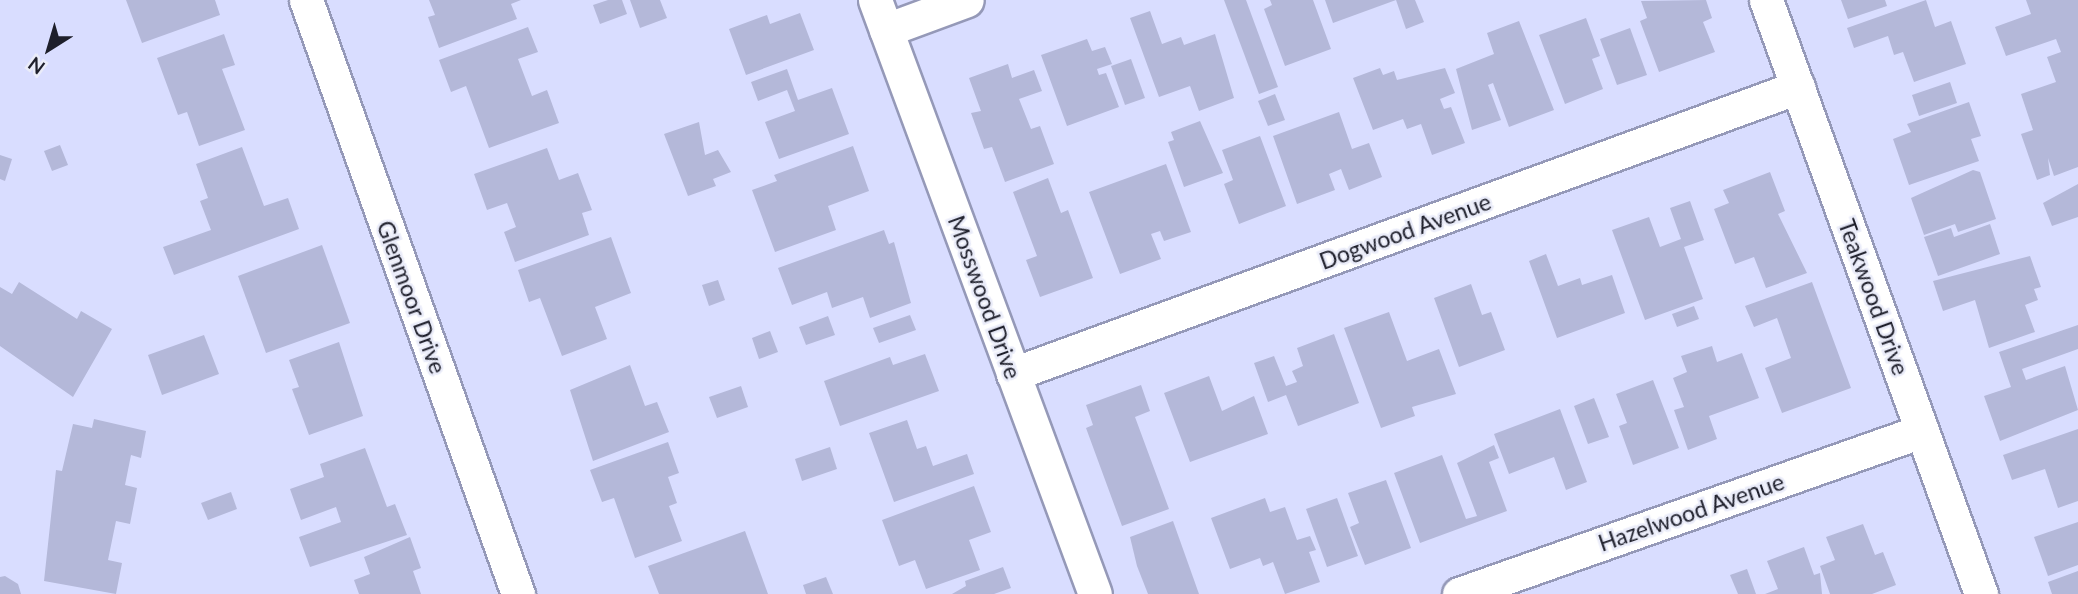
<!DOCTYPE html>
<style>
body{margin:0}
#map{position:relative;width:2078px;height:594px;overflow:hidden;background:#d9ddff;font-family:Lato,sans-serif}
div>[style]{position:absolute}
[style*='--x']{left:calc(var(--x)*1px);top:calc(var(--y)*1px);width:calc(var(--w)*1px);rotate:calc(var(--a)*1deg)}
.building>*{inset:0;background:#b4b8d9}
.roads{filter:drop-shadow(2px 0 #9599b8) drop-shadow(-2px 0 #9599b8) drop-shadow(0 2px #9599b8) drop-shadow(0 -2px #9599b8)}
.minor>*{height:33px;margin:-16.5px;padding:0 16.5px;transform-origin:16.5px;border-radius:16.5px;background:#fff}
span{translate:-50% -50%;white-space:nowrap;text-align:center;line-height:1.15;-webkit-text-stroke:5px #eaecf9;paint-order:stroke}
.street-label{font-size:23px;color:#1e1f2b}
.north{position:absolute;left:14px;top:14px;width:70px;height:70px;-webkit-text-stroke:5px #eaecf9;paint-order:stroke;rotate:217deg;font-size:19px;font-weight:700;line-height:28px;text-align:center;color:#1e1f2b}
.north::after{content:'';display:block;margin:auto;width:24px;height:32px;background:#1e1f2b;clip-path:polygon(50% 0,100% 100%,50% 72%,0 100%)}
</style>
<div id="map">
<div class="building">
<i style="clip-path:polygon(126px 0,215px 0,220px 15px,142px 43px)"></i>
<i style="clip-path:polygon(429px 0,521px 0,511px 4px,517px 19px,439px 48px,428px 17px,435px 15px)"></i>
<i style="clip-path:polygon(608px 0,622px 0,627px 14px,600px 24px,593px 5px)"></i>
<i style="clip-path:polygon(630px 0,660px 0,667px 18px,640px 28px)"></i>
<i style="clip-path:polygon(1224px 0,1246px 0,1278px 87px,1259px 94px)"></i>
<i style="clip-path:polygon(1270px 0,1313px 0,1331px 49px,1285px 66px,1264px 9px,1272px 5px)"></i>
<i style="clip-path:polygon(1325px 0,1396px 0,1333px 23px)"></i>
<i style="clip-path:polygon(1396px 0,1415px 0,1424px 22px,1406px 29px)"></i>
<i style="clip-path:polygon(1706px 0,1712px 18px,1703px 22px,1715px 52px,1659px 72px,1640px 21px,1647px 18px,1641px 1px)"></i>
<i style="clip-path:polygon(1841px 0,1885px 0,1887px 6px,1848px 19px)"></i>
<i style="clip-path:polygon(1926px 0,1935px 27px,1951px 21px,1966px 64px,1914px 82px,1903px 52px,1894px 55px,1888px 36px,1854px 48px,1847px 28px)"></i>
<i style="clip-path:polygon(2026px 0,2078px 0,2078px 167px,2054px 176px,2048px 158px,2050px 175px,2037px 180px,2021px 134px,2033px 130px,2021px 94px,2056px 82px,2047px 57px,2061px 52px,2056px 39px,2006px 56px,1995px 27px,2031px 14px)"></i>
<i style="clip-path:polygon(1150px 11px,1162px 44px,1181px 37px,1184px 45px,1215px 34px,1234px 98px,1199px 111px,1190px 86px,1159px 97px,1130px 18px)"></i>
<i style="clip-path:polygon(800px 13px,814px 50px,746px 75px,729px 29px,767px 15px,770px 24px)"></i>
<i style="clip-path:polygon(1586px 18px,1600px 56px,1592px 59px,1603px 89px,1565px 104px,1539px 35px)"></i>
<i style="clip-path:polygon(1519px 21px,1554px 110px,1509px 127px,1493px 83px,1488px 85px,1501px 120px,1472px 130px,1456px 69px,1494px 54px,1487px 33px)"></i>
<i style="clip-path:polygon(528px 27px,538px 52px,518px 59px,532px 96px,547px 90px,559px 123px,489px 148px,466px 86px,451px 92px,439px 60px)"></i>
<i style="clip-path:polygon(1630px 28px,1647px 75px,1617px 85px,1600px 39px)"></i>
<i style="clip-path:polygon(224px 34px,235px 65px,222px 69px,245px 130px,199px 146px,187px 112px,178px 115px,157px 58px)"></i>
<i style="clip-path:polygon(1087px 39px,1092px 51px,1105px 47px,1112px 64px,1097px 69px,1099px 75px,1106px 73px,1119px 107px,1067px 126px,1041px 55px)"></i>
<i style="clip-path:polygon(1131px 59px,1145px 98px,1125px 105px,1111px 66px)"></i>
<i style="clip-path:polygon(1008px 64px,1012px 78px,1034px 70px,1042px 91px,1019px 99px,1031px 129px,1040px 126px,1054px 164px,1005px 182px,992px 147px,984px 149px,971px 113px,981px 111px,969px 78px)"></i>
<i style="clip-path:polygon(1380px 68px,1383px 75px,1394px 71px,1397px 80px,1445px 68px,1455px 93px,1440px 99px,1444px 109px,1451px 107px,1465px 143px,1432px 155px,1421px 124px,1407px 129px,1403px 119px,1373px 130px,1353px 78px)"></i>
<i style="clip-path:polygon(787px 69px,798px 100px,832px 88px,849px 134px,779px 159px,765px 122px,795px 111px,787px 90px,758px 101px,751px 82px)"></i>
<i style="clip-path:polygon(1950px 82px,1957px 103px,1919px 116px,1912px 95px)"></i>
<i style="clip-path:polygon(1275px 94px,1285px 120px,1268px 126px,1258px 101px)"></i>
<i style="clip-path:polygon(1969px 102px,1981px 136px,1971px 139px,1979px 161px,1909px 185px,1893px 139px,1911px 132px,1907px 124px)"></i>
<i style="clip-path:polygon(1339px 112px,1352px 149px,1369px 143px,1382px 177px,1349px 190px,1341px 169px,1329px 174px,1335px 190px,1297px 204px,1273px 136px)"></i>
<i style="clip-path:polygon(1200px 121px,1223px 173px,1184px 187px,1168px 142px,1174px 140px,1171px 132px)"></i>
<i style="clip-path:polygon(699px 122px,705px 155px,718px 150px,731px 172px,713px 179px,716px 186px,688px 196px,664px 134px)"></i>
<i style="clip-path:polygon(1260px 136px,1286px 206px,1239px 224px,1224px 184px,1233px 180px,1222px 150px)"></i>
<i style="clip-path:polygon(60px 145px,68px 165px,52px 171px,44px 151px)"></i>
<i style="clip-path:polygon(853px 146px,869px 191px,828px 206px,836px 230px,775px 252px,752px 190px,777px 181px,774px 175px)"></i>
<i style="clip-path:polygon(242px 147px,264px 206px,288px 198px,299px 229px,174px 275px,163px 247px,211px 230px,200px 201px,208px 198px,196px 164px)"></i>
<i style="clip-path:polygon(547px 148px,559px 180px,578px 173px,592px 210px,582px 213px,589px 235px,515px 262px,504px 232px,516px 227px,507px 203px,487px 210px,474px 174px)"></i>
<i style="clip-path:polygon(0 155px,12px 159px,5px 181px,0 179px)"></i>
<i style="clip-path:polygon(1166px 164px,1191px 232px,1164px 241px,1160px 231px,1151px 234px,1161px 259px,1120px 274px,1089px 192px)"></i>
<i style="clip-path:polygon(1973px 170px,1980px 172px,1996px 219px,1958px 232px,1955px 224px,1924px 235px,1911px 198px)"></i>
<i style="clip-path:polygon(1770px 172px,1785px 211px,1778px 214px,1807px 273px,1766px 288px,1754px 257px,1735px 264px,1714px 209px,1729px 203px,1723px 190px)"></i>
<i style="clip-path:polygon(1048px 178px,1061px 213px,1068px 210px,1093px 278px,1040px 297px,1026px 260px,1037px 256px,1013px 192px)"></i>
<i style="clip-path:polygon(2078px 184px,2078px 217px,2052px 226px,2043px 203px)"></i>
<i style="clip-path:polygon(1690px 201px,1704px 240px,1684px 247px,1703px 299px,1645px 320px,1612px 230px,1649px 217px,1660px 247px,1681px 239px,1670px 208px)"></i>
<i style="clip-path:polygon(1990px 224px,2000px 254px,1938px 276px,1924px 237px,1951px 228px,1954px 237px)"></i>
<i style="clip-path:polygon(884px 230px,889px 244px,894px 242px,911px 303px,870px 318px,863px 297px,832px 308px,827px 292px,792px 305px,778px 268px)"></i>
<i style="clip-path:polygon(611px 237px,631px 293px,595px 307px,607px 339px,562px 356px,540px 298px,529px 302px,518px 270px)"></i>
<i style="clip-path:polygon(322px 245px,350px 323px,266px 353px,238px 276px)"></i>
<i style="clip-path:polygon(1546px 254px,1558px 286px,1580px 278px,1582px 285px,1612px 275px,1625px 313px,1557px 338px,1529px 261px)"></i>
<i style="clip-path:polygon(2030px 256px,2041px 287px,2034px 289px,2038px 300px,2025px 305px,2035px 332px,1989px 348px,1975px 300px,1943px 311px,1933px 281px)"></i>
<i style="clip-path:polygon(718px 280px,725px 300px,709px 306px,702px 285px)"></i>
<i style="clip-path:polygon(19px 282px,77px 319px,81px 311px,112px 329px,73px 397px,0 346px,0 287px,12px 294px)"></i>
<i style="clip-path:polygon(1812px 282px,1851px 388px,1782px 413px,1765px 368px,1791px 358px,1777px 318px,1754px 327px,1745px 306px)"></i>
<i style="clip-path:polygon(1471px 284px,1482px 315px,1491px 312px,1505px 350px,1459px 367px,1434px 298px)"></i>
<i style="clip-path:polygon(1694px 306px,1699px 319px,1677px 327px,1672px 314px)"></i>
<i style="clip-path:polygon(1389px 312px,1407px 361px,1439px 349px,1456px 394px,1412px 407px,1415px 416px,1381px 428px,1344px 328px)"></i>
<i style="clip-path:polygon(910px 315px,916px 330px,879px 343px,873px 328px)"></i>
<i style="clip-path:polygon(828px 316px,835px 335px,806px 345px,799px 327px)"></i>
<i style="clip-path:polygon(2078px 325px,2078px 349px,2022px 369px,2026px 380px,2065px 366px,2078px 410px,2000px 441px,1984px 396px,2011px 387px,1999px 352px)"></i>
<i style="clip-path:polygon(770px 331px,778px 352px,759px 359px,752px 338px)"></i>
<i style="clip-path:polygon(1334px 334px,1359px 403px,1298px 426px,1286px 395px,1268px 402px,1254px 363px,1274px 356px,1286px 386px,1297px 382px,1292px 371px,1303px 366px,1297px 348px)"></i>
<i style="clip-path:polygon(204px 335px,219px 374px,162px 395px,148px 355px)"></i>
<i style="clip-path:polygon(339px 342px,363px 416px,309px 435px,292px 389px,299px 387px,289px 360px)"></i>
<i style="clip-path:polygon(1712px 346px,1717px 362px,1742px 353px,1759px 398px,1709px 416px,1717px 439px,1688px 450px,1674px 410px,1684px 407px,1673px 378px,1687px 372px,1681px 356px)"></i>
<i style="clip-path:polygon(925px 354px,939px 391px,840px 426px,824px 381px,890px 357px,893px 365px)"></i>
<i style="clip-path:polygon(630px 365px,645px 406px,657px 402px,669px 432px,593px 461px,570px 390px)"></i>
<i style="clip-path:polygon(1209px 376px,1222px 411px,1254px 396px,1268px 434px,1190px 462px,1164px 393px)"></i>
<i style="clip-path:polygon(1653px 380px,1679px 448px,1633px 465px,1619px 426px,1627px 423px,1616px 394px)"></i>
<i style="clip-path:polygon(1141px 385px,1150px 411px,1135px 417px,1169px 509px,1122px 526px,1086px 428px,1093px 425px,1086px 405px)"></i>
<i style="clip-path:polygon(741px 386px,748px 407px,717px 418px,709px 397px)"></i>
<i style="clip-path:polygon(1594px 398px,1609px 437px,1588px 444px,1574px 406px)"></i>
<i style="clip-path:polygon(1560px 409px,1587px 482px,1566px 490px,1554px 457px,1509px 474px,1494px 434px)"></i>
<i style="clip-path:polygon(94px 419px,146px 431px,141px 458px,131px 455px,125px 485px,137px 488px,130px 524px,116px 521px,108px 560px,122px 563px,116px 594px,44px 581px,56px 470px,62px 471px,73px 424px,92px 428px)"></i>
<i style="clip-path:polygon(907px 420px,917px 449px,926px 446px,933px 466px,967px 454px,974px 474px,894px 502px,869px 433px)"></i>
<i style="clip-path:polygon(2078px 429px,2078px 501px,2058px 508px,2045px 469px,2012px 480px,2003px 455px)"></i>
<i style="clip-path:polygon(668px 442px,679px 473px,668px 477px,677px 503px,669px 506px,682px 541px,635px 558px,614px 498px,602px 502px,590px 470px)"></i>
<i style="clip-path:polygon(1494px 445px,1499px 458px,1489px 462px,1507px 511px,1420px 543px,1394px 473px,1442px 455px,1466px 519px,1477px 516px,1457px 463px)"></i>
<i style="clip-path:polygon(830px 447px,837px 469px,802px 481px,795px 459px)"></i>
<i style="clip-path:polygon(365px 448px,387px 507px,395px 504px,407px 535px,310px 567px,299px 537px,341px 522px,336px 507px,301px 520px,290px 489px,324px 477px,320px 464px)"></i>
<i style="clip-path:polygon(1386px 480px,1411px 548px,1365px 565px,1350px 527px,1359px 523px,1348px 493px)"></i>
<i style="clip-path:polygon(974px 486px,991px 532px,969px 540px,980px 570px,926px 589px,915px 560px,899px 566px,882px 520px)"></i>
<i style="clip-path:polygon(231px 492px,237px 509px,208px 520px,201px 503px)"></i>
<i style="clip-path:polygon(1265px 498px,1270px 512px,1285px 507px,1297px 540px,1310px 536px,1316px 550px,1309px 552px,1320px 582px,1285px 594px,1273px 562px,1263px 566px,1260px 558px,1230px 569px,1211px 518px)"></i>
<i style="clip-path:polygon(1337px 498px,1358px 556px,1327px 567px,1306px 509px)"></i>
<i style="clip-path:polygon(1173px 521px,1199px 594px,1148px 594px,1137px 566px,1130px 537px)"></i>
<i style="clip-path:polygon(2078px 522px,2078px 565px,2048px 576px,2034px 537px)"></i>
<i style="clip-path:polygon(1863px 524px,1875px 555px,1883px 552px,1896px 585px,1872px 594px,1830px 594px,1820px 566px,1835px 560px,1826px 537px)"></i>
<i style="clip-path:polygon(745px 531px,768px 594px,659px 594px,648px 566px)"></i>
<i style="clip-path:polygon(410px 537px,421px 568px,413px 571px,421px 594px,359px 594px,354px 580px,370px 574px,364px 557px)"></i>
<i style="clip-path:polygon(1804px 547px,1814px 575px,1820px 573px,1822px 594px,1765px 594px,1778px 589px,1767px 561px)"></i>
<i style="clip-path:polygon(1003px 567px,1011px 588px,994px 594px,952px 594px,966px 586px,965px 581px)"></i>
<i style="clip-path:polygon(1747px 569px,1756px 594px,1738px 594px,1730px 575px)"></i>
<i style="clip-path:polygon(2078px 571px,2078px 594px,2052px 594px,2048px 582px)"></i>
<i style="clip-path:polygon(5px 576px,18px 584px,21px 594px,0 594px,0 577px)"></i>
<i style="clip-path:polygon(826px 577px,833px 594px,806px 594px,803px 585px)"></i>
</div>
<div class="roads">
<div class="minor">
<i style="--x:306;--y:0;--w:631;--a:70.36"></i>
<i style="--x:875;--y:0;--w:633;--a:69.68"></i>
<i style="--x:1766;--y:0;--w:632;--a:70.1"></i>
<i style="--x:886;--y:30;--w:86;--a:-20.3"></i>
<i style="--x:1013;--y:374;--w:836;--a:-20.08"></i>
<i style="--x:1459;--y:594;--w:491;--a:-19.4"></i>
</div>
</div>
<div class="street-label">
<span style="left:1405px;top:231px;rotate:-20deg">Dogwood Avenue</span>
<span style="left:412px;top:297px;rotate:70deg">Glenmoor Drive</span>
<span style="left:985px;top:297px;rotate:70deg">Mosswood Drive</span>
<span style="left:1874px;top:297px;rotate:70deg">Teakwood Drive</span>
<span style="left:1691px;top:512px;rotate:-19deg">Hazelwood Avenue</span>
</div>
<div class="north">N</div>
</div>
